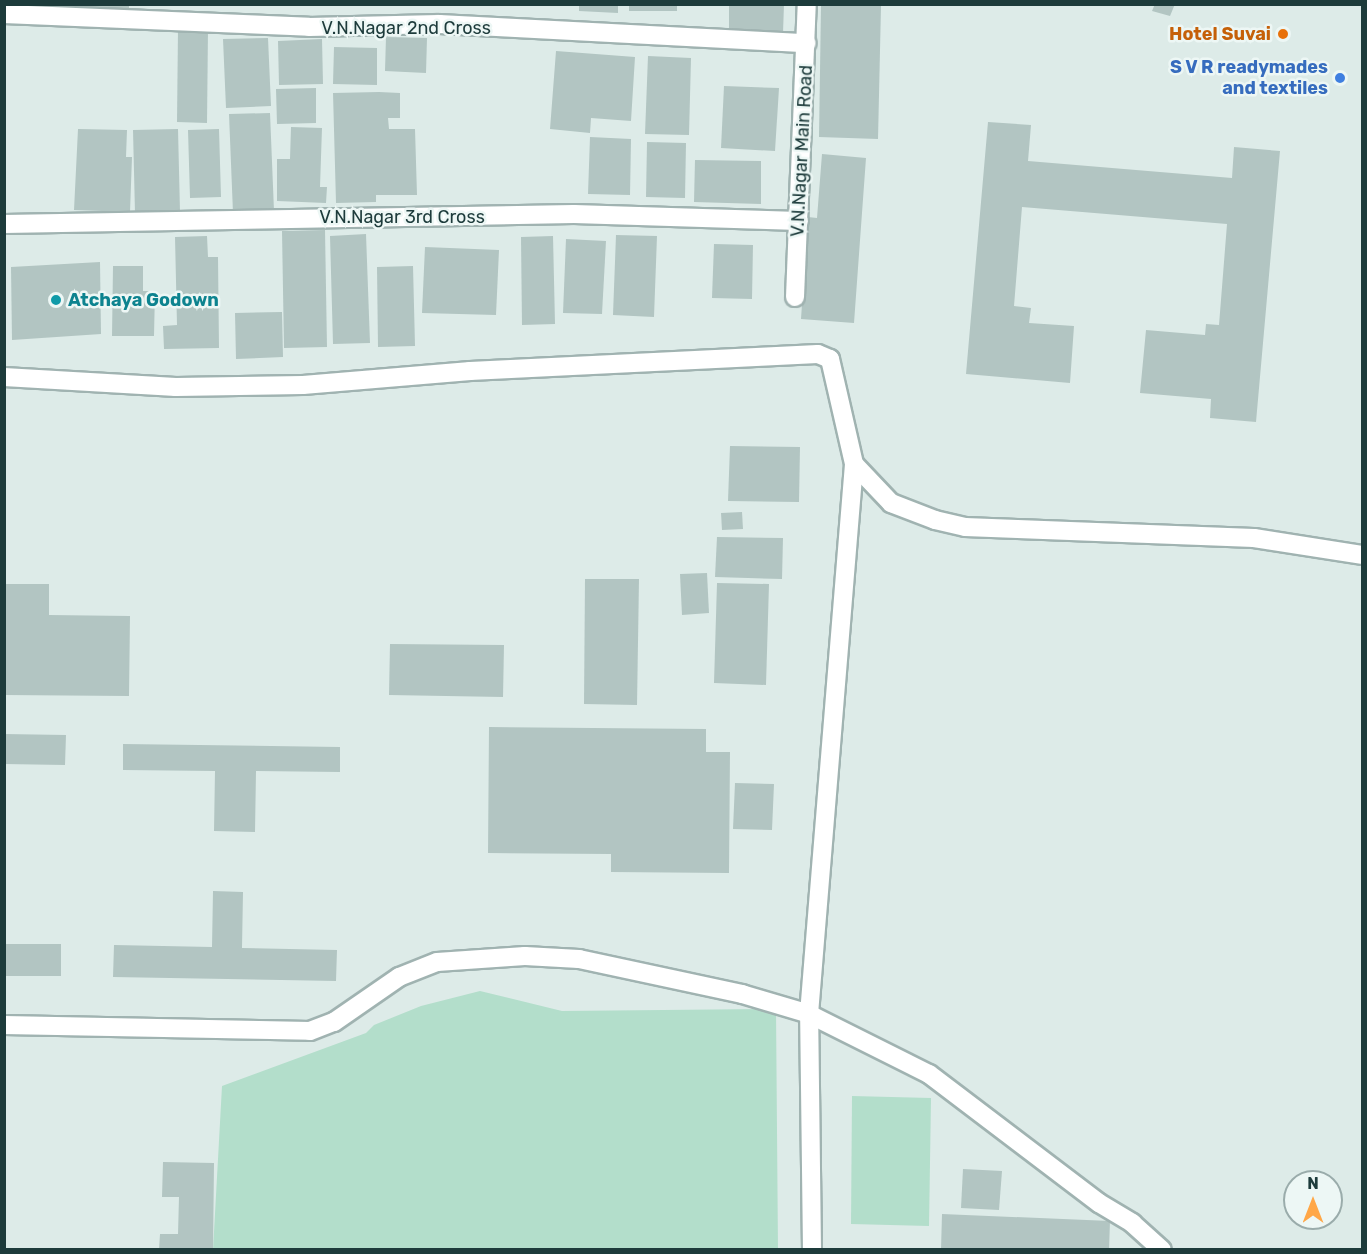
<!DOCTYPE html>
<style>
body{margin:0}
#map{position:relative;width:1367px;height:1254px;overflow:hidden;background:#ddebe8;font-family:Rubik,sans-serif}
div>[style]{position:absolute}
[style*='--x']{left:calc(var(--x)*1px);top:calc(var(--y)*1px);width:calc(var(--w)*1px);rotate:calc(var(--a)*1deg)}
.green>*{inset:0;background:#b3decb}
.building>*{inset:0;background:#b2c5c2}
.roads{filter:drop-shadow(2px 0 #a0b3b1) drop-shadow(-2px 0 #a0b3b1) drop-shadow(0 2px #a0b3b1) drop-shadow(0 -2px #a0b3b1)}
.minor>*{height:18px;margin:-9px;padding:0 9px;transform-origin:9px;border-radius:9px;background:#fff}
.dots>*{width:16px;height:16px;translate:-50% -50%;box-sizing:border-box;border:3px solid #edf7f5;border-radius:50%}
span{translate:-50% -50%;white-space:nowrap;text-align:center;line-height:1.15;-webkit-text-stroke:5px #edf7f5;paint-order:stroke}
.street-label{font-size:18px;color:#1d3b3b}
.food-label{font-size:18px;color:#c56008;font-weight:700}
.right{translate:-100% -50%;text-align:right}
.shop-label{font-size:18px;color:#366cbe;font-weight:700}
.culture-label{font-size:18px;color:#0d838f;font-weight:700}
.left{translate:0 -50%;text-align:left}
.frame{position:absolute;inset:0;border:6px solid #1d3b3b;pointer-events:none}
.north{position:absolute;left:1283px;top:1170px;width:60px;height:60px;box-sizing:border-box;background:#edf7f5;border:2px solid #9aacab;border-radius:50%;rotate:0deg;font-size:16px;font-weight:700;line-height:24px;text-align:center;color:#1d3b3b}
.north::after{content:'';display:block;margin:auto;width:21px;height:27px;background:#ffa747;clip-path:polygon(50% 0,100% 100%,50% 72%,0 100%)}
</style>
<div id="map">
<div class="green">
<i style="clip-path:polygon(480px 991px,562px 1011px,776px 1009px,778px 1249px,213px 1250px,222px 1086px,366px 1033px,374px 1025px,421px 1006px)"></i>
<i style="clip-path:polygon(852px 1096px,931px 1098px,929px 1226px,851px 1224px)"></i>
</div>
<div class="building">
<i style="clip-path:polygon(23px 4px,129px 4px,129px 10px,23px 12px)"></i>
<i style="clip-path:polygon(579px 4px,618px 4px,618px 13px,579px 11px)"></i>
<i style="clip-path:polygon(629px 4px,677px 4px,677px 11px,629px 11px)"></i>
<i style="clip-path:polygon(729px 4px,784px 4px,783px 33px,729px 31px)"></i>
<i style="clip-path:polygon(1155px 4px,1175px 4px,1170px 16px,1152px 11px)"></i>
<i style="clip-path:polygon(821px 5px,881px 6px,878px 139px,819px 137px)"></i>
<i style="clip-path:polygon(178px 29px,208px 29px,207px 123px,177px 122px)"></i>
<i style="clip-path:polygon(386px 37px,427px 38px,426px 73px,385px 71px)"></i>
<i style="clip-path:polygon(268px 38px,271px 106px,226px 108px,223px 39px)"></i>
<i style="clip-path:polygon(322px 39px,323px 84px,279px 85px,278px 41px)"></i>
<i style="clip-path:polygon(334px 47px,377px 48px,377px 85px,333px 84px)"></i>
<i style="clip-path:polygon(556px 51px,635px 57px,631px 121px,591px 118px,590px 133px,550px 129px)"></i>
<i style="clip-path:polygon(648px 56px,691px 58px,689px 135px,645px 134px)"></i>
<i style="clip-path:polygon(724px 86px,779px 88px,775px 151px,721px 148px)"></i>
<i style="clip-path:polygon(316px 88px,316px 123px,277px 124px,276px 89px)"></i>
<i style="clip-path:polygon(379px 92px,400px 93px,400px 118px,388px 118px,389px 129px,415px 129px,417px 195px,376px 195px,376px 202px,336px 203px,333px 93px)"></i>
<i style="clip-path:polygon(270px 113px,274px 211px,233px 213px,229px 114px)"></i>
<i style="clip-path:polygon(988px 122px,1031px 125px,1028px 161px,1232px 178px,1234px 147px,1280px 151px,1256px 422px,1210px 418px,1211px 399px,1140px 393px,1146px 330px,1205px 335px,1206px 324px,1219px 325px,1227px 224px,1022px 207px,1014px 306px,1031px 308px,1029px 323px,1074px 326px,1070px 383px,966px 374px)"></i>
<i style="clip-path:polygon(291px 127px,322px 128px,320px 187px,327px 187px,326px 203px,277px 201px,277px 159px,290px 159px)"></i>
<i style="clip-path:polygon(78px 129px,127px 130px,126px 157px,132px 157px,130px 212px,74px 210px)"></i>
<i style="clip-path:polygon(178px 129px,180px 212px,135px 213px,133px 130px)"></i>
<i style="clip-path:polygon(219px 129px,221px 197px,190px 198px,188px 130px)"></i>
<i style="clip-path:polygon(590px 137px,631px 139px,630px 195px,588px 194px)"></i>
<i style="clip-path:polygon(647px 142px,686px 143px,685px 198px,646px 197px)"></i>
<i style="clip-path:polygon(822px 154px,866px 158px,854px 323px,801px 319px,808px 217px,817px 218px)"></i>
<i style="clip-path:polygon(695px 160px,761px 161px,761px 204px,694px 202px)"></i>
<i style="clip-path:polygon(325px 230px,327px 347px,284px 348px,282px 231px)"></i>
<i style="clip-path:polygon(366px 234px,370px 343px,333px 344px,330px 236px)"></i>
<i style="clip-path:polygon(616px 235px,657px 236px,654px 317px,613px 315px)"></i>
<i style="clip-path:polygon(207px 236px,208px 257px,218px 257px,219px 348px,164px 349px,163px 326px,177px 325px,175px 237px)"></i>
<i style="clip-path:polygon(553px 236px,555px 324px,522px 325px,521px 237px)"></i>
<i style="clip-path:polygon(566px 239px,606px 241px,602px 314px,563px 313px)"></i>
<i style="clip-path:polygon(714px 244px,753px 245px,752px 299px,712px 298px)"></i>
<i style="clip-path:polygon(425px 247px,499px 250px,496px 315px,422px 313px)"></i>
<i style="clip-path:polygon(100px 262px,101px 334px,12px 340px,11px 267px)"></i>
<i style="clip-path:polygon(113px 266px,143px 266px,143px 291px,155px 291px,154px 336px,112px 336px)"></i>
<i style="clip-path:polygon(413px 266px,415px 346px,378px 347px,377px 267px)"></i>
<i style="clip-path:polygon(282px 312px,283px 357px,236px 359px,235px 313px)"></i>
<i style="clip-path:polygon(730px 446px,800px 447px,799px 502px,728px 501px)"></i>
<i style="clip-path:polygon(742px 512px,743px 529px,722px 530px,721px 513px)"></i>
<i style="clip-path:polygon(717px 537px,783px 538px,782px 579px,715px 577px)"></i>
<i style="clip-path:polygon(707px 573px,709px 613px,682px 615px,680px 574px)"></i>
<i style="clip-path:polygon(585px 579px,639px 579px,637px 705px,584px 704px)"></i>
<i style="clip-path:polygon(717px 583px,769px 584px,766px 685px,714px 683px)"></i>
<i style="clip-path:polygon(4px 584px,49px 584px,49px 615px,130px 616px,129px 696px,4px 695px)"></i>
<i style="clip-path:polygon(390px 644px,504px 645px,503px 697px,389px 695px)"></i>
<i style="clip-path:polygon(489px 727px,706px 729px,706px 752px,730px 752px,729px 873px,611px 872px,611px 854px,488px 853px)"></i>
<i style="clip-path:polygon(4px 734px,66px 735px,65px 765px,4px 764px)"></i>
<i style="clip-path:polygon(123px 744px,340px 747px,340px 772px,256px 771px,255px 832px,214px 831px,215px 771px,123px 770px)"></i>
<i style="clip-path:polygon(735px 783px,774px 784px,772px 830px,733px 829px)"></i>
<i style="clip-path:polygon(213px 891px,243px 892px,242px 948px,337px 950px,336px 981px,113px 977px,114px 945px,212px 947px)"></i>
<i style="clip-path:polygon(4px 944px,61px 944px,61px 976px,4px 976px)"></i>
<i style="clip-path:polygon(163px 1162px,214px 1163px,213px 1250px,159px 1250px,160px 1234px,178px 1234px,179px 1197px,162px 1197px)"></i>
<i style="clip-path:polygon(963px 1169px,1002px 1171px,999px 1210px,961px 1208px)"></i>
<i style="clip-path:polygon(942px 1214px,1110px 1221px,1109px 1250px,941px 1250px)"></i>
</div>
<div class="roads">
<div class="minor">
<i style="--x:4;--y:14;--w:305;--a:2.4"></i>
<i style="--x:309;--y:27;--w:130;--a:-1.3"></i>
<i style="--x:439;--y:24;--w:368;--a:3"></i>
<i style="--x:4;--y:224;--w:570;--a:-1.01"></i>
<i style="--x:574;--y:214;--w:225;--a:1.8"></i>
<i style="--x:795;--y:297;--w:293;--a:-87.7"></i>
<i style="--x:4;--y:377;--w:172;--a:3.3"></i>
<i style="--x:176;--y:387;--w:127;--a:-0.9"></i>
<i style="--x:303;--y:385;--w:168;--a:-4.8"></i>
<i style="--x:470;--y:371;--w:348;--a:-2.8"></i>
<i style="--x:818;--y:354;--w:13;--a:23"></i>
<i style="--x:830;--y:359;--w:108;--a:77.1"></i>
<i style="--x:854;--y:464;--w:54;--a:46.5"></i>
<i style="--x:891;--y:503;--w:47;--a:21.1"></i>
<i style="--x:935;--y:520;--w:31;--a:13"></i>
<i style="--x:965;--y:527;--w:289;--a:2.2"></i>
<i style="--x:1254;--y:538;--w:109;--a:8.9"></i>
<i style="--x:4;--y:1025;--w:306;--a:1.1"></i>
<i style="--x:310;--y:1031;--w:26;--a:-21"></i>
<i style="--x:334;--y:1022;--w:79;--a:-34.7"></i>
<i style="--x:399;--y:977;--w:41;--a:-21.5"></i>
<i style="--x:437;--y:962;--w:88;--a:-3.9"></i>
<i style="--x:525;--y:956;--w:54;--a:3.2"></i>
<i style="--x:579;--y:959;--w:167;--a:12.1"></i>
<i style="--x:742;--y:994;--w:70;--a:16.6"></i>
<i style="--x:809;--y:1014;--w:134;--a:26.6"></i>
<i style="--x:929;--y:1074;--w:213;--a:37.2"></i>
<i style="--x:1099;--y:1203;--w:39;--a:31"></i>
<i style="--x:1132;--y:1223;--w:40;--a:42"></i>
<i style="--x:812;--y:1250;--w:236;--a:-90.7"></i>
<i style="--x:809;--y:1014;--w:552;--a:-85.32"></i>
</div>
</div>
<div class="dots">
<i style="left:1283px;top:34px;background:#e8710a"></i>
<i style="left:1340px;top:78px;background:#3f7fe0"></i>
<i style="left:56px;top:300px;background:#0f9aa8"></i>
</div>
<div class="street-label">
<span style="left:406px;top:28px">V.N.Nagar 2nd Cross</span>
<span style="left:802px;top:151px;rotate:-87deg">V.N.Nagar Main Road</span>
<span style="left:402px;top:217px">V.N.Nagar 3rd Cross</span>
</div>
<div class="food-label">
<span class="right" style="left:1271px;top:34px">Hotel Suvai</span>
</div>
<div class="shop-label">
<span class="right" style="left:1328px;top:78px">S V R readymades<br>and textiles</span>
</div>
<div class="culture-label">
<span class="left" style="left:68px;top:300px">Atchaya Godown</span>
</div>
<div class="frame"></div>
<div class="north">N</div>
</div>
